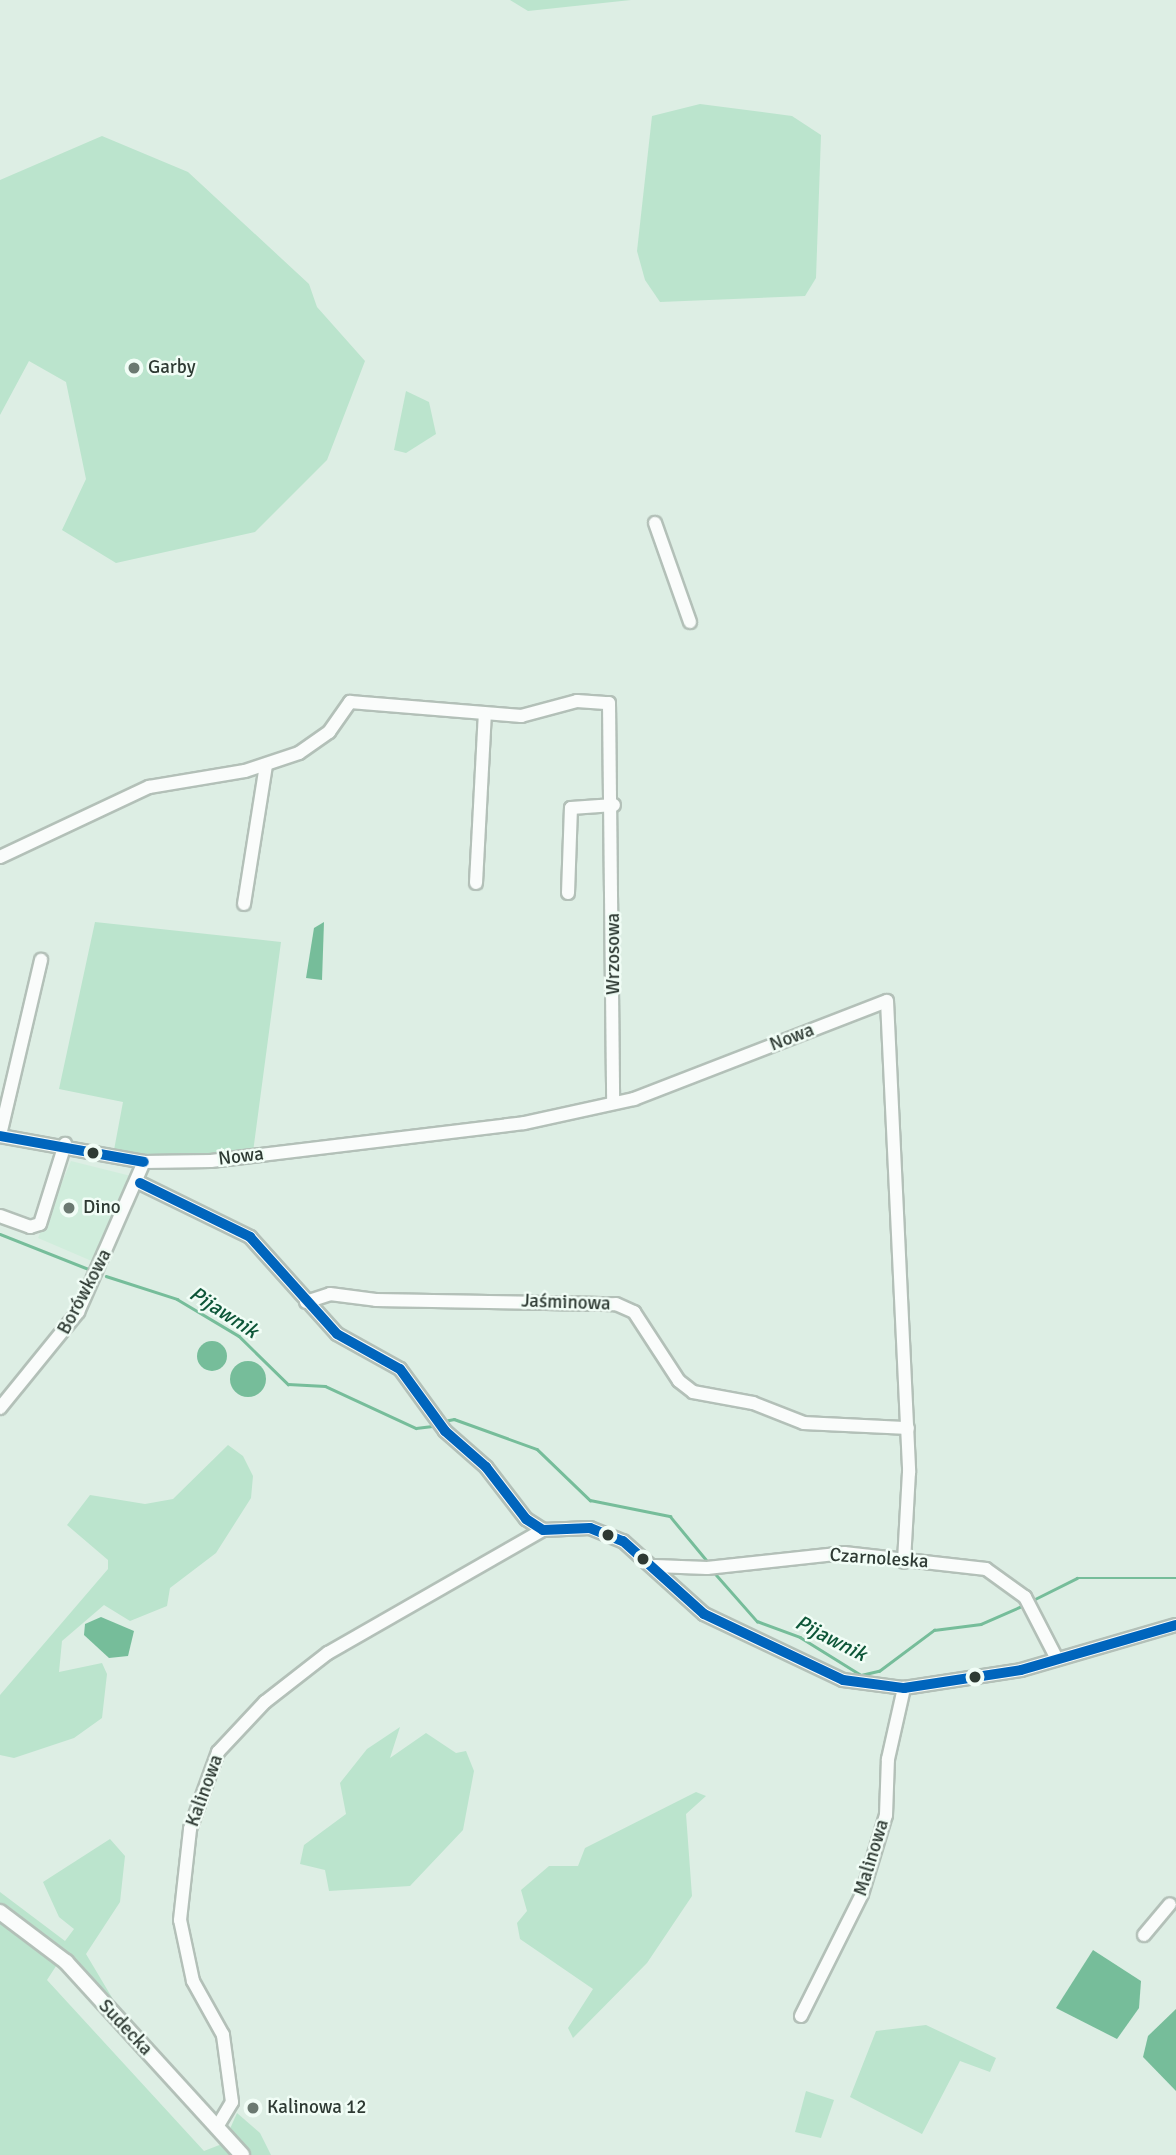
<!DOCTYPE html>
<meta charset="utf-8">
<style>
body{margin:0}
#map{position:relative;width:1176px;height:2155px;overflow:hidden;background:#ddeee4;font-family:Signika,sans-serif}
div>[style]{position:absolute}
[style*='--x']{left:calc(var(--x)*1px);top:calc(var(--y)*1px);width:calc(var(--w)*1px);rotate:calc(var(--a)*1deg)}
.built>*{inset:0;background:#d0eddc}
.green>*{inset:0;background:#bbe4cd}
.water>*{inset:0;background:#76bd9a}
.round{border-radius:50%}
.stream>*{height:2.5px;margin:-1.25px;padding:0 1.25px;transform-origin:1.25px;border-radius:1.25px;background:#76bd9a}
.roads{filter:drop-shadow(2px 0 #b3c0b8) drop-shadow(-2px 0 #b3c0b8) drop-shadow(0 2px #b3c0b8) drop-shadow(0 -2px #b3c0b8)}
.minor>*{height:12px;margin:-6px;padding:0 6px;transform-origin:6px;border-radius:6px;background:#fafcfb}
.major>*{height:14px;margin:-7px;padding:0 7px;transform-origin:7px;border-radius:7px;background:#fafcfb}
.bus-1>*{height:10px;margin:-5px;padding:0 5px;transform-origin:5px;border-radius:5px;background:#0065bd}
.dots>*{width:19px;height:19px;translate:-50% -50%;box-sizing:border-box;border:4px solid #f1fdf6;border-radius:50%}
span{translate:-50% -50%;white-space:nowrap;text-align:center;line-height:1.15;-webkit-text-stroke:5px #f1fdf6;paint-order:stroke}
.poi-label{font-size:19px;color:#2e3a33}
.left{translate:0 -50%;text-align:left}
.street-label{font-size:19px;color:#2e3a33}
.water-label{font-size:21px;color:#0d5638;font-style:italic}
</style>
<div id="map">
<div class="built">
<i style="clip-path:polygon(71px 1161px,135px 1177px,94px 1262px,38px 1238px)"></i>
</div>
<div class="green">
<i style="clip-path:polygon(510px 0,631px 0,528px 11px)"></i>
<i style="clip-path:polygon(700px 104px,792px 116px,821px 135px,816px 278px,805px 296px,660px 302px,645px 280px,637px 251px,652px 116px)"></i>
<i style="clip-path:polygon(102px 136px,188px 172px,309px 284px,317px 307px,365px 361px,327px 460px,255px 532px,116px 563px,62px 530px,86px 479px,66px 382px,29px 361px,0 415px,0 180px)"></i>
<i style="clip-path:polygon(406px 391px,429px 402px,436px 434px,406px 453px,394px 450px)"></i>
<i style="clip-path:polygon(95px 922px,281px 942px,253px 1152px,147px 1158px,114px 1150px,123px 1102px,59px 1089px)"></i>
<i style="clip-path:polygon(228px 1445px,243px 1456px,253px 1476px,251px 1498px,216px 1553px,170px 1588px,167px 1606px,130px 1621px,104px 1605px,62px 1641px,59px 1672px,102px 1663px,107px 1674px,102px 1718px,74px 1738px,14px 1758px,0 1755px,0 1695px,108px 1569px,108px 1560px,67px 1525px,90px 1495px,145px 1504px,173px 1499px)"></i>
<i style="clip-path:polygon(400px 1727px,390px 1758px,426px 1733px,456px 1753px,466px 1751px,474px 1771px,463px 1830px,410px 1886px,329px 1891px,325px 1870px,300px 1864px,304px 1845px,346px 1814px,340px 1783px,367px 1749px)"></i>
<i style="clip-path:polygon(696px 1792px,706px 1796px,686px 1814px,692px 1896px,647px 1963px,573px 2038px,568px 2028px,593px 1989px,520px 1939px,517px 1923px,527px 1911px,521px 1890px,549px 1866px,578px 1866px,585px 1848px)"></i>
<i style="clip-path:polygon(110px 1839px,125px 1856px,120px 1902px,86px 1954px,120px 2011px,59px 1946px,0 1903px,0 1892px,65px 1941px,74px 1929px,59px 1917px,43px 1882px)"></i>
<i style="clip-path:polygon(0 1915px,58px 1963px,47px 1980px,204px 2151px,222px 2144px,232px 2155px,0 2155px)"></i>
<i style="clip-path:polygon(926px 2025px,996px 2058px,990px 2072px,960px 2061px,922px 2134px,850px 2097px,876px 2031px)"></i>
<i style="clip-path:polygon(806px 2091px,834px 2100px,821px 2138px,795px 2132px)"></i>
<i style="clip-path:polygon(237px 2113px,260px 2133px,271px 2155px,249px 2155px,229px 2131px)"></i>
</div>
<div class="water">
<i style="clip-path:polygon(324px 922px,322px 980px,306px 978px,314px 928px)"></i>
<i class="round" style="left:197px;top:1341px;width:30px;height:30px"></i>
<i class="round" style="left:230px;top:1361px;width:36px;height:36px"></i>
<i style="clip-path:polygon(101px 1617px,134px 1631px,128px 1656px,109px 1658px,84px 1635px,85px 1624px)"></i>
<i style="clip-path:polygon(1093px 1950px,1141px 1981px,1139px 2008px,1117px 2039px,1056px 2008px)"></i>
<i style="clip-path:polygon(1176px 2009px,1176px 2091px,1143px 2057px,1148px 2036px)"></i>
</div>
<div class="stream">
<i style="--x:0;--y:1234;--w:98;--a:21.6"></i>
<i style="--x:106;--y:1276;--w:75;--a:17.9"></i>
<i style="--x:177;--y:1299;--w:72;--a:30.8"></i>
<i style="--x:239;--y:1336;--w:69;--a:44.4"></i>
<i style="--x:288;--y:1384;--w:37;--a:3"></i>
<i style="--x:325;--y:1386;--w:100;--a:24.8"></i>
<i style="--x:416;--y:1428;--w:16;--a:-7"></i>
<i style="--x:444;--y:1421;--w:10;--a:-11"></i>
<i style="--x:454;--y:1419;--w:88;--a:19.9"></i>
<i style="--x:537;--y:1449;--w:74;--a:43.9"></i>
<i style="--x:590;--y:1500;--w:82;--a:11.3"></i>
<i style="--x:670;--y:1516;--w:60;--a:50.4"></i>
<i style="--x:713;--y:1571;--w:67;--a:48.7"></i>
<i style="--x:757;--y:1621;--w:46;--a:20.4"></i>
<i style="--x:800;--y:1637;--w:72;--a:31.9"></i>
<i style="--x:861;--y:1675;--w:18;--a:-13"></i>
<i style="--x:879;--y:1671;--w:69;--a:-36.7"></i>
<i style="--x:934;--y:1630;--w:47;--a:-7.3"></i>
<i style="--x:981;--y:1624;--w:47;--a:-23.8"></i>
<i style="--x:1033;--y:1600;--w:49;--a:-26.6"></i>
<i style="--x:1077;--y:1578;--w:99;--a:0"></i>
</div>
<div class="roads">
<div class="minor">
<i style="--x:655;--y:523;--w:105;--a:70.5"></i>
<i style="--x:0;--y:857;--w:165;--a:-25.2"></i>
<i style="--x:149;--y:787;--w:97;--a:-9.5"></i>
<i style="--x:245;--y:771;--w:57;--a:-18.4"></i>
<i style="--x:299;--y:753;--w:37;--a:-35"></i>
<i style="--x:329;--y:732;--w:37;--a:-55"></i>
<i style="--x:350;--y:702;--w:172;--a:4.7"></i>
<i style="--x:521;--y:716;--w:58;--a:-15"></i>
<i style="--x:577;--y:701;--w:32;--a:4"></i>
<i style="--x:609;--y:703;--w:399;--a:89.4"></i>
<i style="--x:476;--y:883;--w:169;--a:-87"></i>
<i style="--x:568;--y:893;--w:85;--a:-88"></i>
<i style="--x:571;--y:808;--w:43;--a:-4"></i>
<i style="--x:244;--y:904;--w:141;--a:-81"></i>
<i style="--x:0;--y:1135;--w:180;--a:-76.8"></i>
<i style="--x:0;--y:1136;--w:146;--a:10.2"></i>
<i style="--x:144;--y:1162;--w:67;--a:-0.9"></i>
<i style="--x:211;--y:1161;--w:315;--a:-6.9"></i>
<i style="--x:524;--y:1123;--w:113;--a:-12.3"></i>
<i style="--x:634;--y:1099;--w:271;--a:-21.2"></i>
<i style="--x:887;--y:1001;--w:472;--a:87.3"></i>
<i style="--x:909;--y:1472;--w:90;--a:93.2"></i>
<i style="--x:140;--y:1183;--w:123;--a:26.1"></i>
<i style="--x:250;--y:1237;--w:130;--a:48.1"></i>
<i style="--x:337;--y:1334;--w:72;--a:29.1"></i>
<i style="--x:400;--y:1369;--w:77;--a:54"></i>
<i style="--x:445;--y:1431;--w:55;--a:41.3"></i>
<i style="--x:486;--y:1467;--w:66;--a:52.4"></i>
<i style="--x:526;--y:1519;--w:20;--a:33"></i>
<i style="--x:543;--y:1530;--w:47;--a:-2.4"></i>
<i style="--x:590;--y:1528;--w:35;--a:22"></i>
<i style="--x:623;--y:1541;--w:109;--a:42"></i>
<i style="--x:704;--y:1614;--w:154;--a:25.4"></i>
<i style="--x:843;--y:1680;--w:62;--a:7.5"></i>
<i style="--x:904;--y:1688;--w:118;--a:-8.7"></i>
<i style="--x:1021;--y:1670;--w:161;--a:-16.2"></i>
<i style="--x:0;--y:1216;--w:32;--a:20"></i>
<i style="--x:30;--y:1227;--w:10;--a:-17"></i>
<i style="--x:40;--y:1224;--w:84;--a:-72.6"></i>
<i style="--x:306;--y:1302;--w:25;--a:-18"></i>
<i style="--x:330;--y:1294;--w:46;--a:7.4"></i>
<i style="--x:376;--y:1300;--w:240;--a:1"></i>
<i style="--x:616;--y:1304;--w:20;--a:24"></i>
<i style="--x:634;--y:1312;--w:82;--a:56.9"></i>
<i style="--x:679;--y:1381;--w:18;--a:38"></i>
<i style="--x:693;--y:1392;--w:61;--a:10.4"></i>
<i style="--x:753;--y:1403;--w:55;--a:21.4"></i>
<i style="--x:804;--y:1423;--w:104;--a:2.8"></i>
<i style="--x:0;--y:1408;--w:124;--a:-50.9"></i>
<i style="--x:78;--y:1312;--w:164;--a:-66.3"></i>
<i style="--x:655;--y:1566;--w:52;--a:2.2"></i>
<i style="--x:707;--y:1568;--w:138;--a:-6.2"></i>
<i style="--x:844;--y:1553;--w:143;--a:6.4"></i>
<i style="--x:986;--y:1569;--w:48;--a:35.7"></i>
<i style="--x:1025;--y:1597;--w:70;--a:62.7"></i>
<i style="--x:1144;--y:1935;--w:40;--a:-50"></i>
<i style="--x:801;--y:2016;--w:136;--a:-63.4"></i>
<i style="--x:862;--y:1894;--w:83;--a:-73.1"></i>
<i style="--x:886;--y:1815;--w:56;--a:-88"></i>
<i style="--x:888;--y:1759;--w:73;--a:-77.3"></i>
<i style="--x:217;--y:2127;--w:29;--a:-59"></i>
<i style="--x:232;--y:2102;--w:68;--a:-97.7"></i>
<i style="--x:223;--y:2035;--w:62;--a:-119.1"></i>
<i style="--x:193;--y:1981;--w:62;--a:-102"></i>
<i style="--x:180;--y:1920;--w:92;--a:-83.7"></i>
<i style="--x:190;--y:1829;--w:82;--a:-70"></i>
<i style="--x:218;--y:1752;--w:69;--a:-46.8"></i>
<i style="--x:265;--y:1702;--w:80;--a:-37.9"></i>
<i style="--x:328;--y:1653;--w:248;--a:-29.8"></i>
</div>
<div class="major">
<i style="--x:0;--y:1912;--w:83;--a:37.1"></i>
<i style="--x:66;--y:1962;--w:261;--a:47.6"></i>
</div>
</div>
<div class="bus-1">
<i style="--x:0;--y:1136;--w:146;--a:10.2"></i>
<i style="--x:140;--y:1183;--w:123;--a:26.1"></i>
<i style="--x:250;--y:1237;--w:130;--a:48.1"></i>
<i style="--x:337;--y:1334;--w:72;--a:29.1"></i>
<i style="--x:400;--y:1369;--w:77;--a:54"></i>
<i style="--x:445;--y:1431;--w:55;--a:41.3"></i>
<i style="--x:486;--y:1467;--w:66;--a:52.4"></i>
<i style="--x:526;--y:1519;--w:20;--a:33"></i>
<i style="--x:543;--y:1530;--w:47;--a:-2.4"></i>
<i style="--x:590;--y:1528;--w:35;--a:22"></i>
<i style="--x:623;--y:1541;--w:109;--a:42"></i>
<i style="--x:704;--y:1614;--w:154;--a:25.4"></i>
<i style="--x:843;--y:1680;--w:62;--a:7.5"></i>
<i style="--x:904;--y:1688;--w:118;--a:-8.7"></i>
<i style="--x:1021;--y:1670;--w:161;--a:-16.2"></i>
</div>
<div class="dots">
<i style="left:134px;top:368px;background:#6b7971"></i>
<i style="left:93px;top:1153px;background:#2e3a33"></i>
<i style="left:69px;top:1208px;background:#6b7971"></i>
<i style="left:608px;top:1535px;background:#2e3a33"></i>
<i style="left:643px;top:1559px;background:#2e3a33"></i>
<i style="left:975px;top:1677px;background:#2e3a33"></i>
<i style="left:253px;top:2108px;background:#6b7971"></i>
</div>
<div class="poi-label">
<span class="left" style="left:148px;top:368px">Garby</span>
<span class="left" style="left:83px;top:1208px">Dino</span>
<span class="left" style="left:267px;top:2108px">Kalinowa 12</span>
</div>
<div class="street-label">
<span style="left:614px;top:954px;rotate:-90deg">Wrzosowa</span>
<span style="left:792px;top:1038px;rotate:-21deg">Nowa</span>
<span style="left:241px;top:1157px;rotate:-7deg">Nowa</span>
<span style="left:85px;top:1292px;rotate:-62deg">Borówkowa</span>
<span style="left:566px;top:1303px;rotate:2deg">Jaśminowa</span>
<span style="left:879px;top:1559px;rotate:4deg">Czarnoleska</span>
<span style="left:205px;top:1791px;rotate:-70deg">Kalinowa</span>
<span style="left:872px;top:1858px;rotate:-73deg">Malinowa</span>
<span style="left:125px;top:2028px;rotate:47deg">Sudecka</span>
</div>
<div class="water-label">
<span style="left:224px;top:1312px;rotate:33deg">Pijawnik</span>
<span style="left:831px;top:1638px;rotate:27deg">Pijawnik</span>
</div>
</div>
